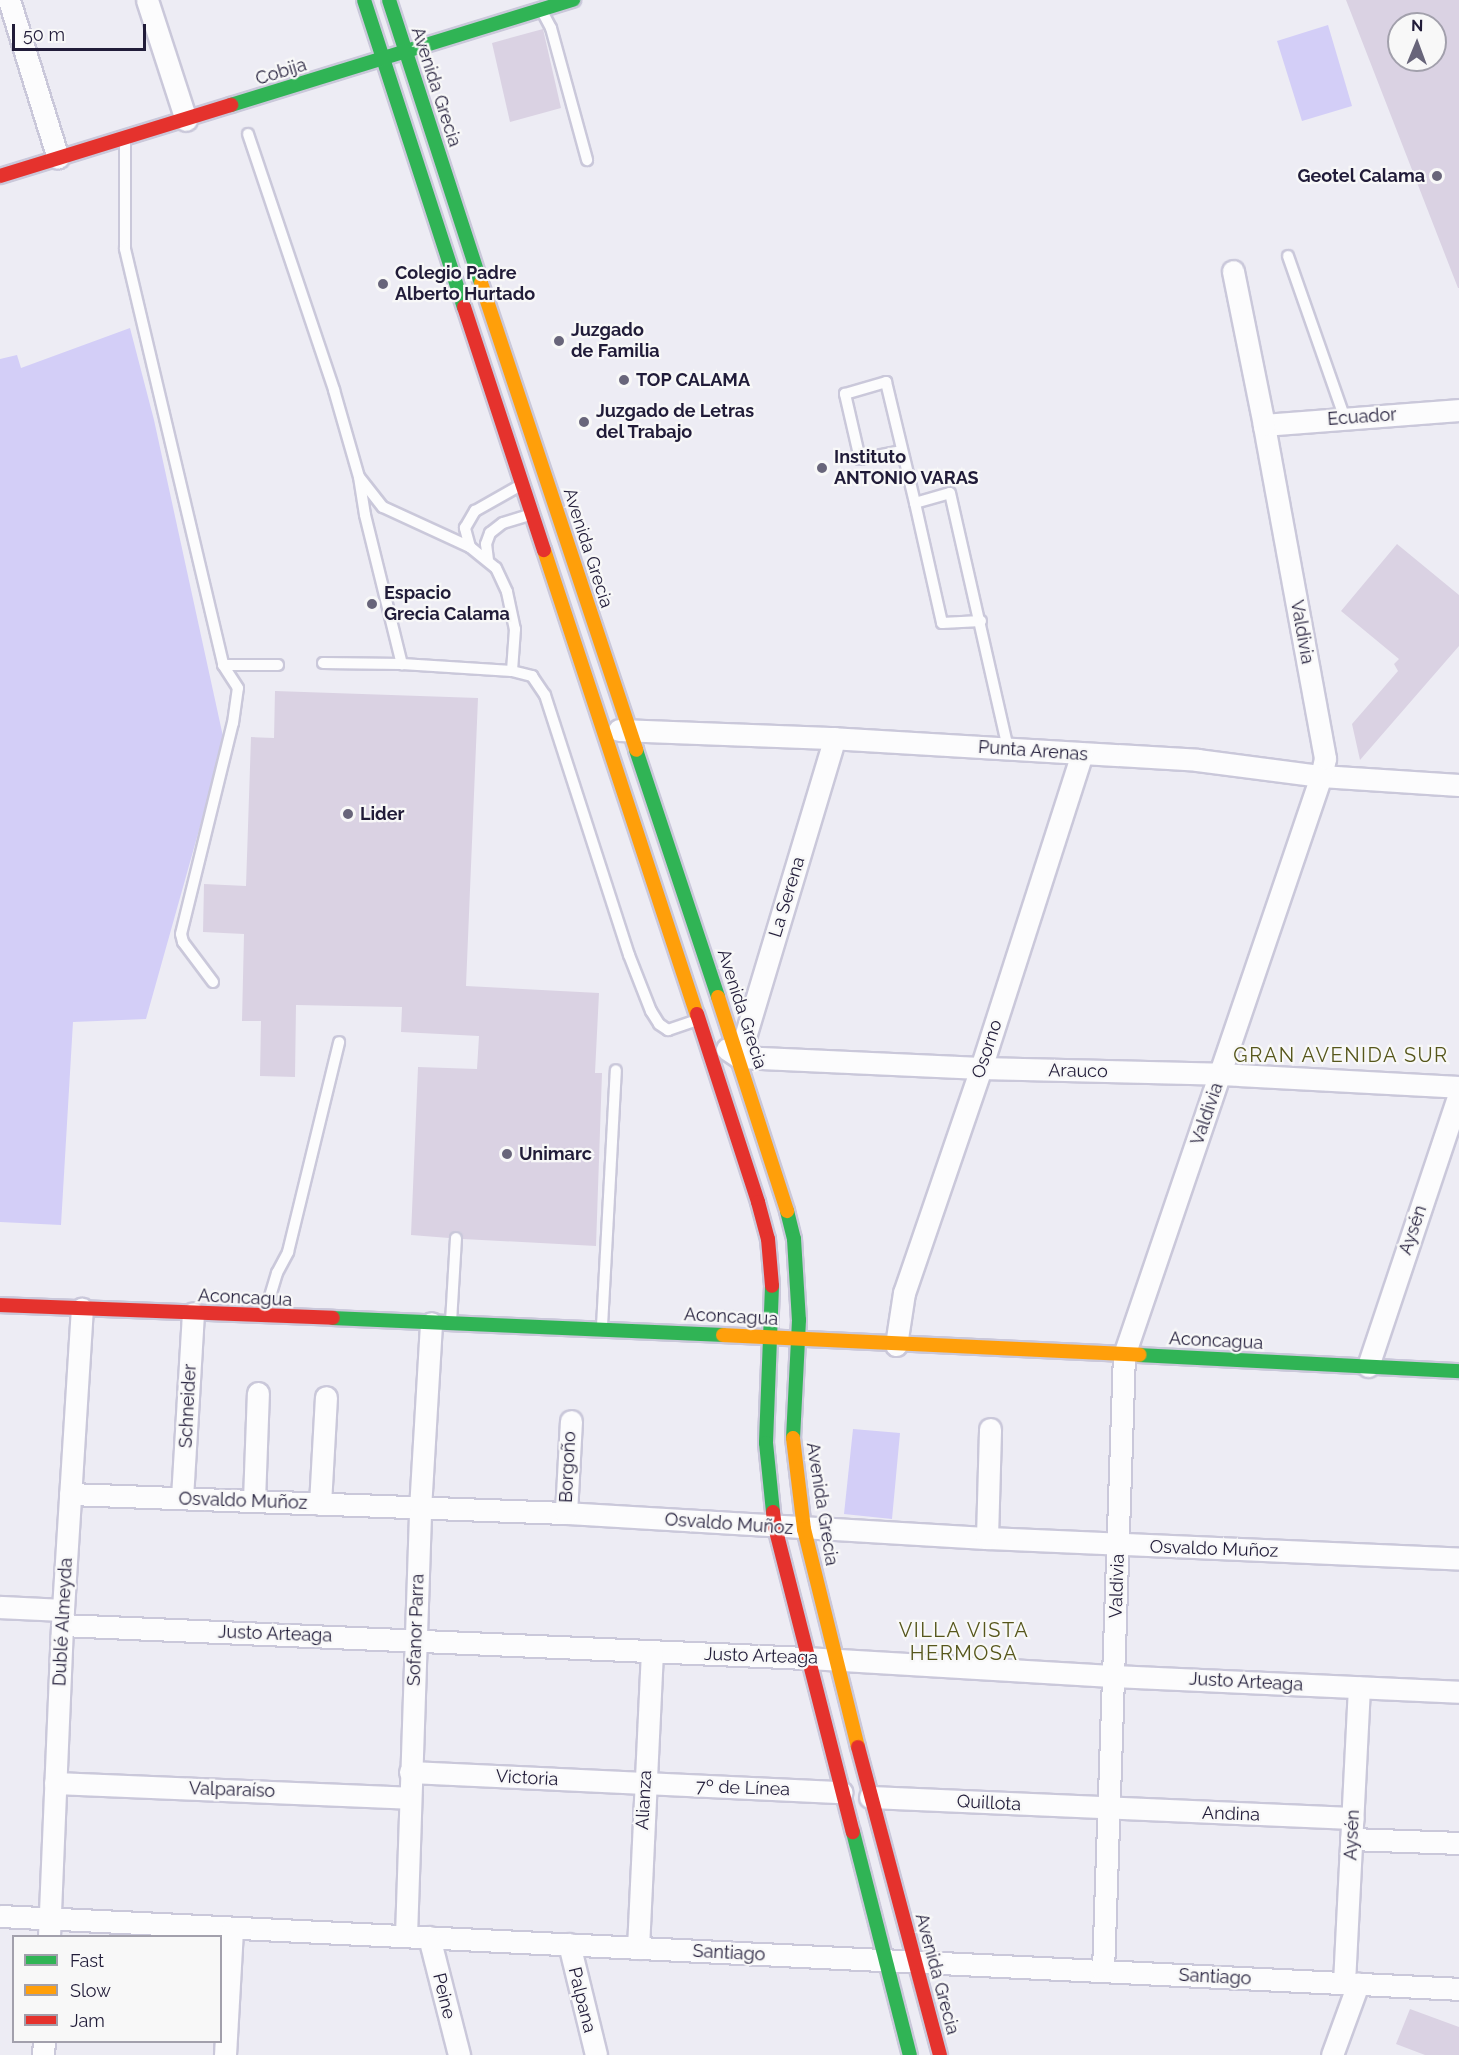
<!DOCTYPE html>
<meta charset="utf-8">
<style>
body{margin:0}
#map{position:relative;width:1459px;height:2055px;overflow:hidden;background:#edecf4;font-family:Raleway,sans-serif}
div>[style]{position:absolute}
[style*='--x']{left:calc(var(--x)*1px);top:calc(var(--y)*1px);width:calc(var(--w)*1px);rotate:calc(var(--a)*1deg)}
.green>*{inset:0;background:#d3cef7}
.building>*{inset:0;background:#dad2e3}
.roads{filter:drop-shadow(2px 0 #cac8da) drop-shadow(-2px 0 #cac8da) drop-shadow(0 2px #cac8da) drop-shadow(0 -2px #cac8da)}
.lane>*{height:10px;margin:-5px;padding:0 5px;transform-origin:5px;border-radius:5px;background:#fcfcfd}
.street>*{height:21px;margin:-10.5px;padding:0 10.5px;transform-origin:10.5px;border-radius:10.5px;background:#fcfcfd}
.fast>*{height:14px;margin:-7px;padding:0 7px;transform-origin:7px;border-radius:7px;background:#30b455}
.slow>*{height:14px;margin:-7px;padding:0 7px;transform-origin:7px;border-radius:7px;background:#ff9f0a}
.jam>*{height:14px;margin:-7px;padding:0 7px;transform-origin:7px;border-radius:7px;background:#e5322d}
.dots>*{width:16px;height:16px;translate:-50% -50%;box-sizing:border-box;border:3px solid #f8f8f8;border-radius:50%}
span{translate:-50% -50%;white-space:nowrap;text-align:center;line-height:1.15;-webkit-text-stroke:4.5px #f8f8f8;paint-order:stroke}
.street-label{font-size:18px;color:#211c39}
.poi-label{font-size:18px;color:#211c39;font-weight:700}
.right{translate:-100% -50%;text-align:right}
.left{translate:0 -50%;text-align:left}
.neighbourhood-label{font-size:20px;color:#56561b;letter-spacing:1.5px}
.legend{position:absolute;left:12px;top:1935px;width:210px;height:108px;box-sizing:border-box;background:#f8f8f8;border:2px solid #a2a0ac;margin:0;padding:8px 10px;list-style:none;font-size:18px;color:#211c39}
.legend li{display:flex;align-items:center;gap:12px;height:30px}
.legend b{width:30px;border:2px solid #a2a0ac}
.north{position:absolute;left:1387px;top:12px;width:60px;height:60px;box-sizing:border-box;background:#f8f8f8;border:2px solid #a2a0ac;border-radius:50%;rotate:1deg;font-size:16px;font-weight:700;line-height:24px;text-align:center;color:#211c39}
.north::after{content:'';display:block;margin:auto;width:21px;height:27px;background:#68657a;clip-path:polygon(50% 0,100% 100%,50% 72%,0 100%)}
.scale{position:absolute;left:12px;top:24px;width:134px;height:27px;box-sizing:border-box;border:3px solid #211c39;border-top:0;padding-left:8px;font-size:18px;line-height:21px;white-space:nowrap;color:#211c39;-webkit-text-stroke:4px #f8f8f8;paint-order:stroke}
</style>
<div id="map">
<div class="green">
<i style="clip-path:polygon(1328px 25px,1352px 106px,1302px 121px,1277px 41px)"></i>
<i style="clip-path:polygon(130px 328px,154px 420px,224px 741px,146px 1019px,73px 1022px,61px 1225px,0 1222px,0 359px,17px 355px,21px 368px)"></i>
<i style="clip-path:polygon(853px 1429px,900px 1433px,892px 1519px,844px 1514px)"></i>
</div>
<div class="building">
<i style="clip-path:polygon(evenodd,1346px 0,1459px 0,1459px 288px,1458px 288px,1346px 0,1399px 24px,1435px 24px,1435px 60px,1399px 60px,1399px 24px)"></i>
<i style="clip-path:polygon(543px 29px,561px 108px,510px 122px,492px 43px)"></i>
<i style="clip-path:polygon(1397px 544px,1459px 595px,1459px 646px,1360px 760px,1352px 724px,1398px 671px,1394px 664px,1399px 659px,1341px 611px)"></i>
<i style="clip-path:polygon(275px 691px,478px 698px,466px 986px,599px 993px,595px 1073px,602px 1073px,596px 1246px,463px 1239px,461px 1232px,456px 1231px,449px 1238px,411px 1235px,418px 1067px,477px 1069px,479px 1036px,401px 1032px,402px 1007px,296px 1005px,295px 1077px,260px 1076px,261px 1021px,242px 1021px,244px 934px,203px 932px,204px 884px,246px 886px,251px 737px,274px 738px)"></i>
<i style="clip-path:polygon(1410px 2009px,1459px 2027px,1459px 2055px,1425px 2055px,1396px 2044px)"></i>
</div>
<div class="roads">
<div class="lane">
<i style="--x:543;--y:13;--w:17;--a:62"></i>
<i style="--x:551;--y:28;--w:137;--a:74.7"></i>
<i style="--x:248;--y:134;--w:270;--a:71.4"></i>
<i style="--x:334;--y:390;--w:91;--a:74"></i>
<i style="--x:359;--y:477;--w:38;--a:81"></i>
<i style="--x:365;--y:515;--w:154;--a:76.1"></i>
<i style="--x:125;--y:140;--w:109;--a:90"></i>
<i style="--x:125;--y:249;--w:427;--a:76.7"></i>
<i style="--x:1288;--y:256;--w:173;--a:70.7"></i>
<i style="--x:902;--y:451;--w:43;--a:169.2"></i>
<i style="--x:860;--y:459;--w:67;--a:-103"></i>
<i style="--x:845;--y:394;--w:43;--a:-16.3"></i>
<i style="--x:886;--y:382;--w:124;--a:76.5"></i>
<i style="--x:915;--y:503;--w:123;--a:77.3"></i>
<i style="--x:942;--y:623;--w:39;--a:-3"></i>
<i style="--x:360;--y:478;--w:37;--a:52"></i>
<i style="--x:383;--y:507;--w:96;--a:24.7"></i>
<i style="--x:470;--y:547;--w:33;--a:39"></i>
<i style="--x:496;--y:568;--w:26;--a:65"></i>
<i style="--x:507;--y:592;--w:38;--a:78"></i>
<i style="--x:515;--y:629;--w:42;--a:94.1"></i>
<i style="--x:915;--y:503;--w:36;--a:-16"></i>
<i style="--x:950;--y:493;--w:262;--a:77.2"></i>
<i style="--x:470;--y:547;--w:20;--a:-105"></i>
<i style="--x:465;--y:528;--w:20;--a:-60"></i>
<i style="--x:475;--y:511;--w:53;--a:-29.5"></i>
<i style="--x:488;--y:560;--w:16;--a:-97"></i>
<i style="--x:486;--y:544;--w:12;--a:-70"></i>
<i style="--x:490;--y:533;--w:16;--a:-38"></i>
<i style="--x:503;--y:523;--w:27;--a:-17"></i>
<i style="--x:323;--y:663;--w:79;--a:0.7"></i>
<i style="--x:402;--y:664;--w:110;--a:3.6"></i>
<i style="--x:512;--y:671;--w:21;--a:14"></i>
<i style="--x:532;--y:676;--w:23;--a:56"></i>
<i style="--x:545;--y:695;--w:273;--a:72.1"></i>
<i style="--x:629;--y:955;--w:60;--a:68.6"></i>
<i style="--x:651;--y:1011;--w:15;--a:58"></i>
<i style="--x:659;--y:1024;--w:11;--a:34"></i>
<i style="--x:668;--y:1030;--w:31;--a:-19"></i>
<i style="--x:213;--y:982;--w:50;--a:-126.9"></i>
<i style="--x:183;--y:942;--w:8;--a:-104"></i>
<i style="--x:181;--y:934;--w:217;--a:-76.2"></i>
<i style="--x:233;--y:723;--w:35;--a:-82"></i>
<i style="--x:238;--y:688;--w:27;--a:-123"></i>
<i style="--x:223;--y:665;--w:55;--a:0"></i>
<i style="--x:265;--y:1313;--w:42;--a:-73.3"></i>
<i style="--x:277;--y:1273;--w:24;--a:-62"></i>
<i style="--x:288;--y:1252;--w:216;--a:-76.3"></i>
<i style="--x:451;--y:1322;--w:84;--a:-86.6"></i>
<i style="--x:602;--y:1326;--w:256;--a:-86.9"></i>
</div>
<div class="street">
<i style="--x:9;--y:0;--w:165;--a:72.8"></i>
<i style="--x:147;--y:0;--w:126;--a:72"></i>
<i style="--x:1264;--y:425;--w:196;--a:-4.4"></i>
<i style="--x:619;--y:730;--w:211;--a:2.2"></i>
<i style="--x:830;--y:738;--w:368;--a:3.4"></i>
<i style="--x:1197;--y:760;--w:125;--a:7.4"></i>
<i style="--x:1321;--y:776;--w:138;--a:3.7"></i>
<i style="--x:727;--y:1049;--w:14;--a:34"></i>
<i style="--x:739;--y:1057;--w:242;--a:2.6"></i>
<i style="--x:981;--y:1068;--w:240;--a:1.4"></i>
<i style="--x:1221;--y:1074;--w:238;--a:3.1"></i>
<i style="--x:739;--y:1057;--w:333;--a:-73.3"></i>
<i style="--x:896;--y:1345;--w:53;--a:-81.3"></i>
<i style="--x:904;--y:1293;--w:238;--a:-71.1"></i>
<i style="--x:981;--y:1068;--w:330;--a:-72.2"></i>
<i style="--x:1368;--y:1366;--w:287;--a:-71.5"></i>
<i style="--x:70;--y:1494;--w:496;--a:2.2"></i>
<i style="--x:566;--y:1513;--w:422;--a:3.4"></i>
<i style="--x:987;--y:1538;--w:472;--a:2.5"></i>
<i style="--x:182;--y:1498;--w:185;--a:-86.6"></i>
<i style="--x:254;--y:1500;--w:107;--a:-87.9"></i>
<i style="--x:320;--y:1504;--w:107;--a:-86.8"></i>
<i style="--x:566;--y:1513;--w:92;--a:-86.9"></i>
<i style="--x:987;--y:1538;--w:109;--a:-88.4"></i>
<i style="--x:0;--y:1607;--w:63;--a:2.7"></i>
<i style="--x:62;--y:1625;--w:746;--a:2.54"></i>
<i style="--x:807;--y:1658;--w:307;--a:3.4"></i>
<i style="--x:1113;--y:1676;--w:346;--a:2.6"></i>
<i style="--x:410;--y:1772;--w:432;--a:2.7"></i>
<i style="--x:55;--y:1783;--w:354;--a:2.4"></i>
<i style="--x:870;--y:1797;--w:483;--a:2.5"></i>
<i style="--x:1351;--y:1839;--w:108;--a:2.1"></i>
<i style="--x:0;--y:1916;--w:1461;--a:2.86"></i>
<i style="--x:49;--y:1936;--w:311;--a:-87.6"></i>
<i style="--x:62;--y:1625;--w:317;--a:-86.4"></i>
<i style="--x:406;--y:1936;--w:427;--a:-88.1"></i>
<i style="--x:420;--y:1509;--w:186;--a:-86.6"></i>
<i style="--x:429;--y:1937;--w:122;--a:75.7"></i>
<i style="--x:569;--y:1944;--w:114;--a:76.3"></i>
<i style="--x:638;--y:1948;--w:296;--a:-87.3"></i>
<i style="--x:1103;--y:1971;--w:616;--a:-88.05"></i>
<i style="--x:1124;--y:1355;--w:612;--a:-71.21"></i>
<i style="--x:1321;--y:776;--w:18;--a:-77"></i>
<i style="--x:1325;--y:758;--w:339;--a:-100.4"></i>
<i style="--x:1264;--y:425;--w:157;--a:-101.4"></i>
<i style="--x:1344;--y:1983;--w:296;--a:-87.1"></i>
<i style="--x:43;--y:2055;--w:13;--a:-86"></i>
<i style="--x:225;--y:2055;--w:127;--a:-86.8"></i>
<i style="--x:1332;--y:2055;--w:76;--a:-69.9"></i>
</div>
<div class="fast">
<i style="--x:364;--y:0;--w:323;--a:72"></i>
<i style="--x:389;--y:0;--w:298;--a:72"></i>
<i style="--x:231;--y:105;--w:358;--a:-17.1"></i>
<i style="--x:636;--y:750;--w:260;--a:71.6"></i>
<i style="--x:787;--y:1211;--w:29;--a:76"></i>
<i style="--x:794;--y:1239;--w:81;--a:86.5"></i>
<i style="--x:799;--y:1320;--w:118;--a:92.9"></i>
<i style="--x:772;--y:1286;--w:157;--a:92.2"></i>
<i style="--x:766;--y:1443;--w:69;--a:84.2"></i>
<i style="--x:333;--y:1318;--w:390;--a:2.5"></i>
<i style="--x:1140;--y:1355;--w:319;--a:2.9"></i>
<i style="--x:853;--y:1832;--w:230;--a:75.7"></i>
</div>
<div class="slow">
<i style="--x:481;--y:283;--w:492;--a:71.6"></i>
<i style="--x:544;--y:550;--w:489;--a:71.8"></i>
<i style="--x:718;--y:997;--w:225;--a:72.1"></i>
<i style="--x:723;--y:1335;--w:417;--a:2.7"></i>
<i style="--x:793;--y:1438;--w:92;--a:83.1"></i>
<i style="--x:804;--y:1529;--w:225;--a:76.1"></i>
</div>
<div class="jam">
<i style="--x:0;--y:176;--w:242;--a:-17.1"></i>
<i style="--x:464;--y:307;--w:256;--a:71.8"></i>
<i style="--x:697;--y:1014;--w:198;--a:72"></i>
<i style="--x:758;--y:1202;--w:38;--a:75"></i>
<i style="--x:768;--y:1239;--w:47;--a:85.1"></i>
<i style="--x:0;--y:1305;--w:333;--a:2.2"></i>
<i style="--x:773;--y:1512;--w:15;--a:82"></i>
<i style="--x:775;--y:1527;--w:315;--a:75.7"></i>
<i style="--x:858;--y:1747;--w:319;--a:75.1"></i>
</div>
</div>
<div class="dots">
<i style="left:1437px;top:176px;background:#68657a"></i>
<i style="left:383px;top:284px;background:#68657a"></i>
<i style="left:559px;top:341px;background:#68657a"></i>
<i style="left:624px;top:380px;background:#68657a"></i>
<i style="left:584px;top:422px;background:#68657a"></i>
<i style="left:822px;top:468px;background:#68657a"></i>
<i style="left:372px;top:604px;background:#68657a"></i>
<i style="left:348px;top:814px;background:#68657a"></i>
<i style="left:507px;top:1154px;background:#68657a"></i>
</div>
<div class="street-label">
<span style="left:281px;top:72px;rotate:-17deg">Cobija</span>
<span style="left:436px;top:87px;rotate:72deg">Avenida Grecia</span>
<span style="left:1362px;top:417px;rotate:-4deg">Ecuador</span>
<span style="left:588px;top:548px;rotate:72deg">Avenida Grecia</span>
<span style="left:1302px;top:632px;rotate:80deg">Valdivia</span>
<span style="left:1033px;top:751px;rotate:4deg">Punta Arenas</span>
<span style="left:787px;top:897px;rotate:-73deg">La Serena</span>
<span style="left:742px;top:1009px;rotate:72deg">Avenida Grecia</span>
<span style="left:987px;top:1049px;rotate:-72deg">Osorno</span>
<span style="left:1078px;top:1071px;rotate:1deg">Arauco</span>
<span style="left:1207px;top:1114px;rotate:-71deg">Valdivia</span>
<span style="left:1413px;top:1230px;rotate:-71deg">Aysén</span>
<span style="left:245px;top:1298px;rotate:3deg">Aconcagua</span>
<span style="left:731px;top:1317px;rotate:3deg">Aconcagua</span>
<span style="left:1216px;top:1341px;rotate:3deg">Aconcagua</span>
<span style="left:188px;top:1406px;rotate:-87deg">Schneider</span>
<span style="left:568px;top:1467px;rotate:-87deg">Borgoño</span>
<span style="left:243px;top:1501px;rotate:2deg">Osvaldo Muñoz</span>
<span style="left:822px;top:1504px;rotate:81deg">Avenida Grecia</span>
<span style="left:729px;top:1524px;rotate:4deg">Osvaldo Muñoz</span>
<span style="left:1214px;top:1549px;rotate:2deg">Osvaldo Muñoz</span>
<span style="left:1117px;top:1586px;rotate:-88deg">Valdivia</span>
<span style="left:63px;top:1622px;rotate:-87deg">Dublé Almeyda</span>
<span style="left:416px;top:1630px;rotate:-88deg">Sofanor Parra</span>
<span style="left:275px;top:1634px;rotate:2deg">Justo Arteaga</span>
<span style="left:761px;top:1656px;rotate:2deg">Justo Arteaga</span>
<span style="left:1246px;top:1682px;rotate:3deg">Justo Arteaga</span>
<span style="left:527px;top:1778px;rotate:3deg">Victoria</span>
<span style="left:743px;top:1788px;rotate:2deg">7º de Línea</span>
<span style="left:232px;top:1790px;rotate:2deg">Valparaíso</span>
<span style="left:644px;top:1800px;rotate:-87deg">Alianza</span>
<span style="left:989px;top:1803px;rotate:3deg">Quillota</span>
<span style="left:1231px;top:1814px;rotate:2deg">Andina</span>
<span style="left:1352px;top:1835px;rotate:-87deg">Aysén</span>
<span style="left:729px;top:1953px;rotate:3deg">Santiago</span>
<span style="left:937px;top:1974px;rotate:75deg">Avenida Grecia</span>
<span style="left:1215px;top:1977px;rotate:3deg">Santiago</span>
<span style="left:444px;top:1996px;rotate:76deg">Peine</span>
<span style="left:582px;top:2000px;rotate:76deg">Palpana</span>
</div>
<div class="poi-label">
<span class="right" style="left:1425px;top:176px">Geotel Calama</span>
<span class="left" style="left:395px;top:284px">Colegio Padre<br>Alberto Hurtado</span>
<span class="left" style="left:571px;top:341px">Juzgado<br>de Familia</span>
<span class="left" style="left:636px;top:380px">TOP CALAMA</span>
<span class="left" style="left:596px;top:422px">Juzgado de Letras<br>del Trabajo</span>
<span class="left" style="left:834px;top:468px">Instituto<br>ANTONIO VARAS</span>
<span class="left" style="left:384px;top:604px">Espacio<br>Grecia Calama</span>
<span class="left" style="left:360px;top:814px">Lider</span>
<span class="left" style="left:519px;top:1154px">Unimarc</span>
</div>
<div class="neighbourhood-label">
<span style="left:1341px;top:1055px">GRAN AVENIDA SUR</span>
<span style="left:964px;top:1642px">VILLA VISTA<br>HERMOSA</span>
</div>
<ul class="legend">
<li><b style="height:8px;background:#30b455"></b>Fast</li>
<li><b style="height:8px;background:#ff9f0a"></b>Slow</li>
<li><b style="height:8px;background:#e5322d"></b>Jam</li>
</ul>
<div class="north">N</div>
<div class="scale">50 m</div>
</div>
